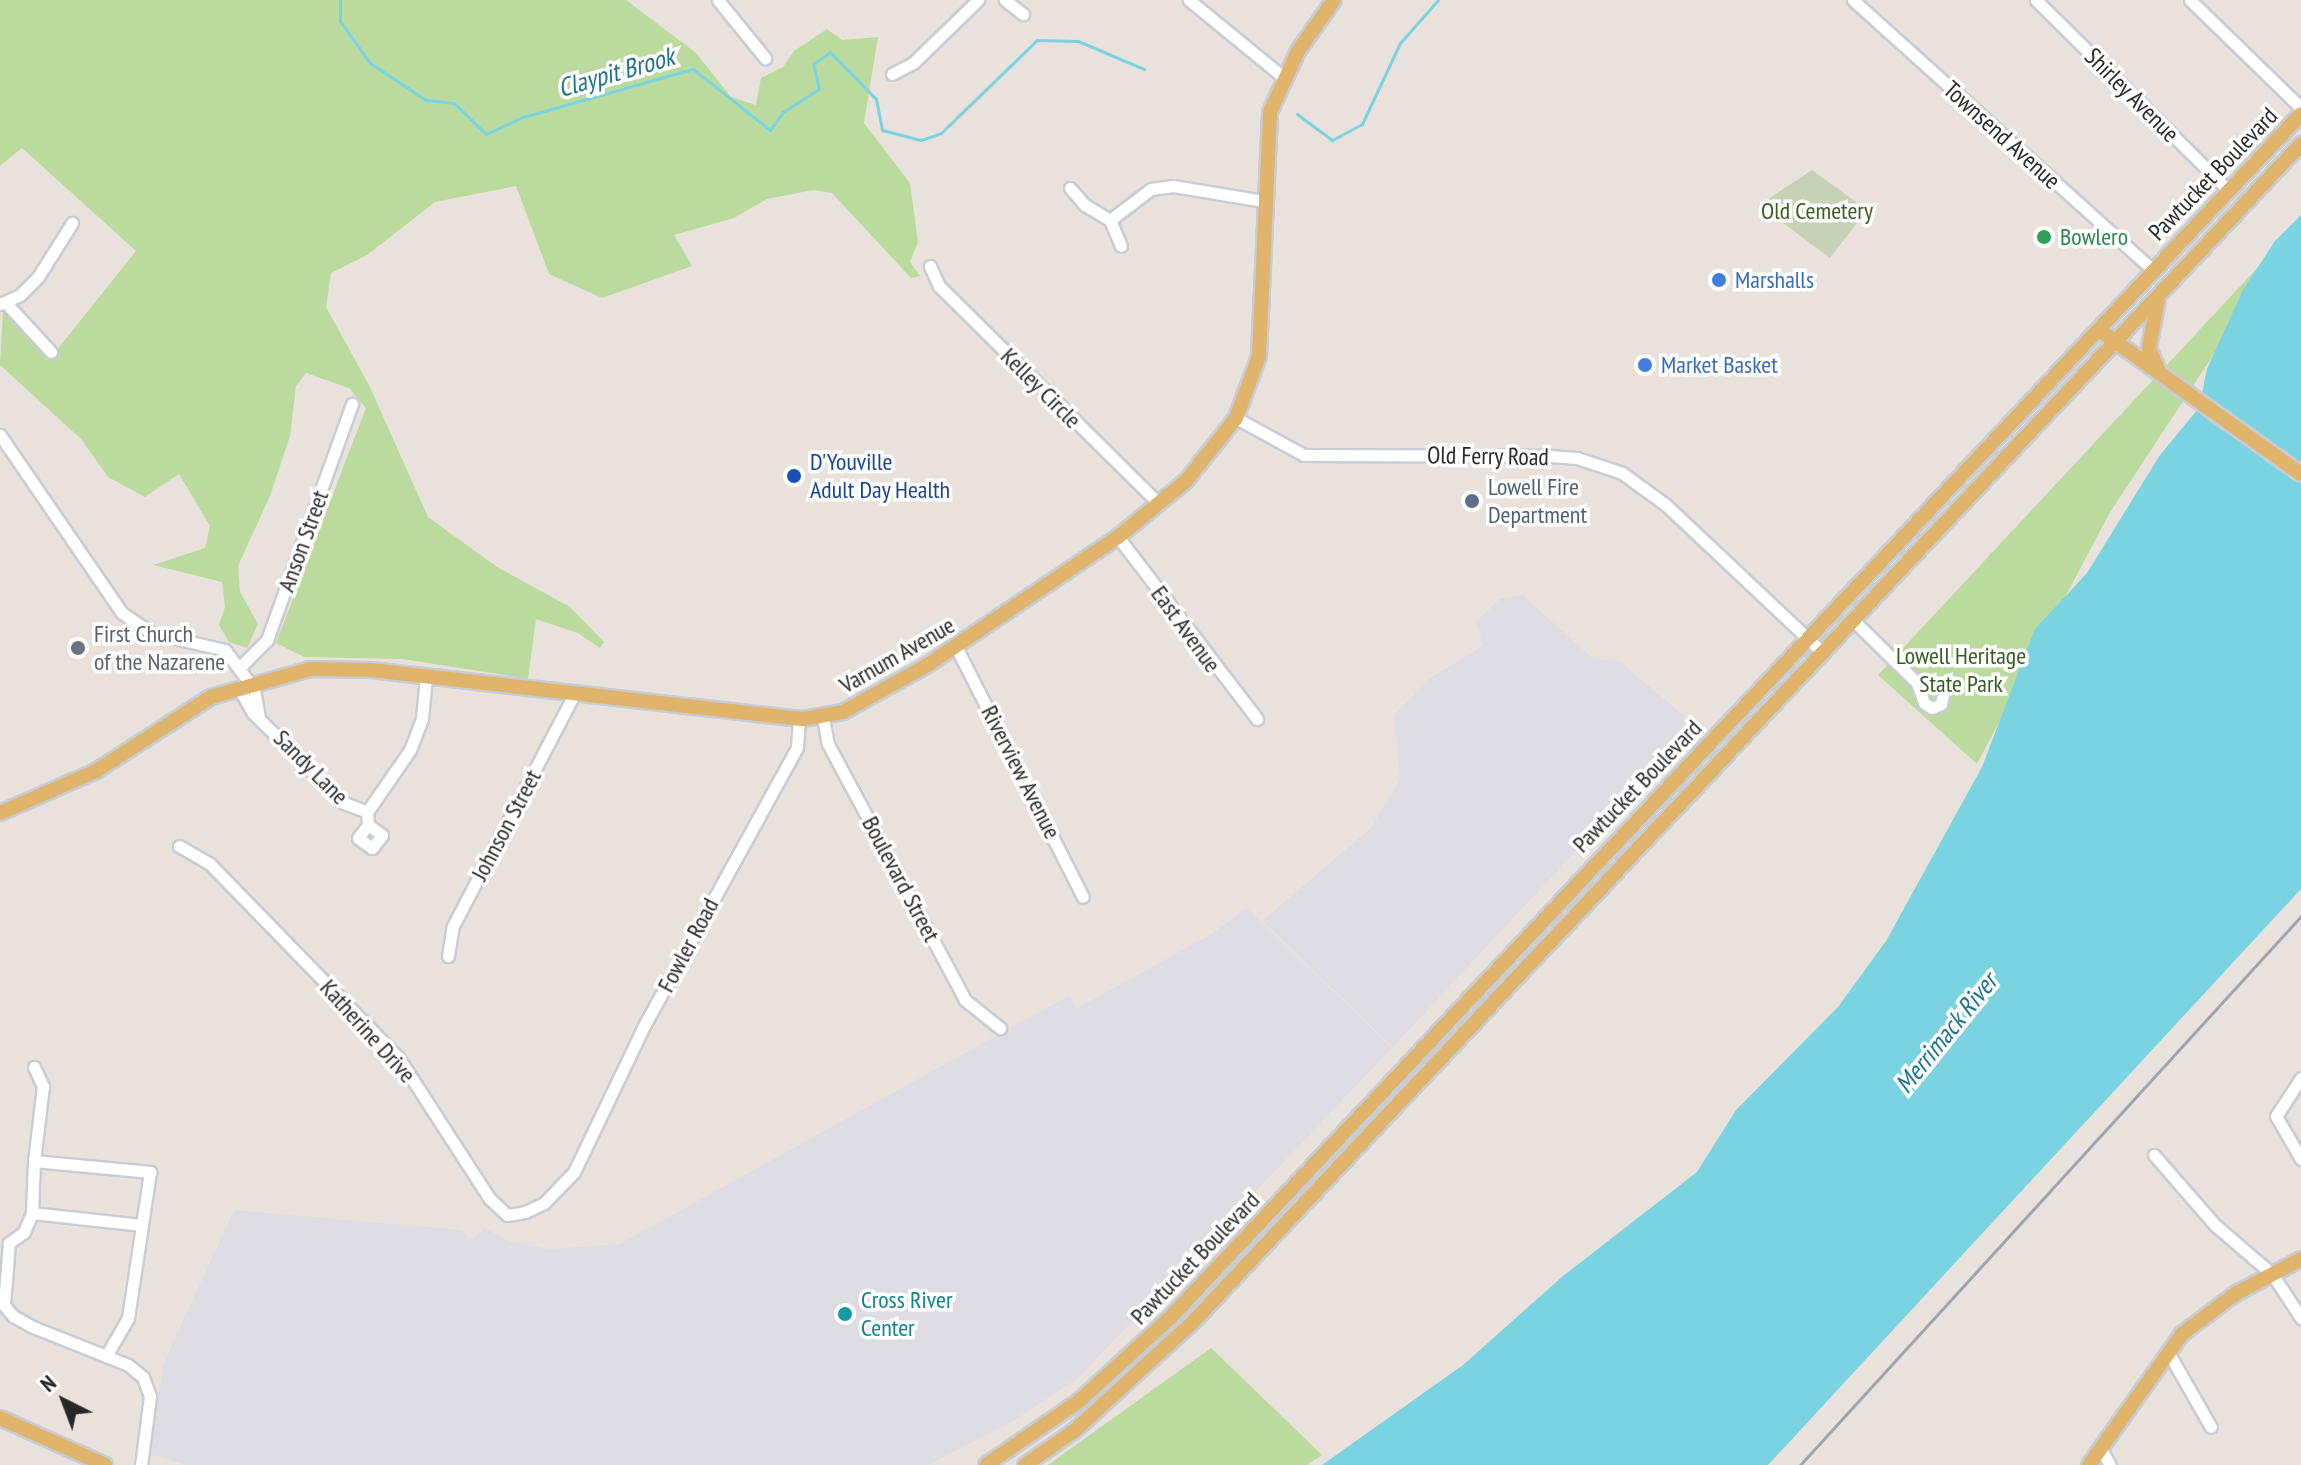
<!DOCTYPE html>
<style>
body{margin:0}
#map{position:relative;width:2301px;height:1465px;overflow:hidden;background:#e9e2dc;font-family:"PT Sans Narrow",sans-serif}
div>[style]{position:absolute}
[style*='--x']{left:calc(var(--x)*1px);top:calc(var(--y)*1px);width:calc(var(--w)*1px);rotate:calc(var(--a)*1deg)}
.industrial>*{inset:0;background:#dddce2}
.green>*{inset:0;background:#bbda9e}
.cemetery>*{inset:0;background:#c7d1b5}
.water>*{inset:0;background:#7ad3e0}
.stream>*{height:3px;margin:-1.5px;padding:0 1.5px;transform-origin:1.5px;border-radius:1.5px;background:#7ad3e0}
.roads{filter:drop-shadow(2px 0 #c7ccd5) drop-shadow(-2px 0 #c7ccd5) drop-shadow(0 2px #c7ccd5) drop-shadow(0 -2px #c7ccd5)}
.minor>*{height:11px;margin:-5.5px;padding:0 5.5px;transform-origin:5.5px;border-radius:5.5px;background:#fff}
.major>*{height:14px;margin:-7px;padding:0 7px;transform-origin:7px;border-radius:7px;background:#e0b46a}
.rail>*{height:3px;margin:-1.5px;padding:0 1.5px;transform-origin:1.5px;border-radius:1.5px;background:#9fa4b1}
.dots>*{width:22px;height:22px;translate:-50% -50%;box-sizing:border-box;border:4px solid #fff;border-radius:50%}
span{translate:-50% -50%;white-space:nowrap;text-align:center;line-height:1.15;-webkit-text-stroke:7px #fff;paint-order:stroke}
.street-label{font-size:24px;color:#282828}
.park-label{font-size:24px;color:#365c22}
.leisure-label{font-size:24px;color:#27864d}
.left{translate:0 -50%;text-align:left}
.shop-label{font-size:24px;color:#366cbe}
.transit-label{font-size:24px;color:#164399}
.service-label{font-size:24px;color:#4e5e75}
.worship-label{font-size:24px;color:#5b616d}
.culture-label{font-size:24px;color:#0d838f}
.water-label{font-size:26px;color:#1c7389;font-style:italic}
.north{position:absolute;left:24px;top:1361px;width:80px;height:80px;-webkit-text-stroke:6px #fff;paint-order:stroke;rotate:318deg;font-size:22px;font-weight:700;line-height:32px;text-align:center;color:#282828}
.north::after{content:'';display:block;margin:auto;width:28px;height:36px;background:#282828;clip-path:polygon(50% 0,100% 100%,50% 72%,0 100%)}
</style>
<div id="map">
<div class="industrial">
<i style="clip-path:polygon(1523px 595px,1591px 657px,1620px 662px,1694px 724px,1393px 1047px,1262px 921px,1371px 828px,1400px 779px,1394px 715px,1430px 678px,1483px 646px,1476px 622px,1500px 599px)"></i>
<i style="clip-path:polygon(1247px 908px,1392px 1048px,1078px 1378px,1015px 1420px,928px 1465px,186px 1465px,149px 1454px,164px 1362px,234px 1210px,462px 1230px,470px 1240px,485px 1228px,510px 1242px,549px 1249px,620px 1244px,1070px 995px,1076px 1009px,1210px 935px)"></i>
</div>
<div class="green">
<i style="clip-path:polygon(0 0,626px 0,696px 53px,731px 97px,756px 105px,761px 78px,783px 67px,794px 51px,827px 29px,842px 40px,878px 37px,864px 123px,910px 183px,918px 242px,910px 262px,920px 276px,911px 278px,832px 193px,813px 190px,767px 199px,734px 218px,674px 235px,692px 266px,602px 298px,549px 274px,516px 186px,435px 202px,367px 255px,331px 273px,326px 307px,369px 385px,428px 517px,497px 567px,570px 607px,604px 642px,600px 648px,578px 633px,536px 619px,528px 679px,403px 659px,304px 657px,276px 643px,366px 408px,349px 388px,306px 373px,296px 386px,290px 436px,270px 496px,238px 566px,240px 592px,258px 624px,247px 648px,229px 642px,219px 625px,225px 607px,222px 582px,153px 565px,205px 548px,210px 526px,179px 474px,145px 497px,108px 477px,81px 439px,0 365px,3px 310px,48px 361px,136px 251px,22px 148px,0 166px)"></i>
<i style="clip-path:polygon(2301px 221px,2109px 514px,1977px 764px,1878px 675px)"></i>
<i style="clip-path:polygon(1211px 1348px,1322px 1455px,1307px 1465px,1048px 1465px)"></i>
</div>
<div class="cemetery">
<i style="clip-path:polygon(1812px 170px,1867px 210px,1830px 258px,1759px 205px)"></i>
</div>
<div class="water">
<i style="clip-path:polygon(2301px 215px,2301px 889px,1768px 1465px,1322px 1465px,1463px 1365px,1563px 1276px,1697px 1172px,1736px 1110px,1838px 1007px,1886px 941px,1982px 767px,2035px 629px,2087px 573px,2160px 455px,2199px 408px,2207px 369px,2243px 290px,2275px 241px)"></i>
</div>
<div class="stream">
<i style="--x:340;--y:0;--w:21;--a:90"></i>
<i style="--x:340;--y:21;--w:52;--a:54.5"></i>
<i style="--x:370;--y:63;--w:67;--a:33.5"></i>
<i style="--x:426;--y:100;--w:28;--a:6"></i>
<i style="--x:454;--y:103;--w:45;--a:44.1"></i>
<i style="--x:486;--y:134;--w:41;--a:-24.7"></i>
<i style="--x:523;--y:117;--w:177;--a:-15.8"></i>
<i style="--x:693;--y:69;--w:98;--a:38.4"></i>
<i style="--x:770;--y:130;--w:22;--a:-54"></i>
<i style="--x:783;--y:112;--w:43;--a:-32.6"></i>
<i style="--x:819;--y:89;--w:26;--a:-103"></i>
<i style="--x:813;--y:64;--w:21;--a:-35"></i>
<i style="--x:830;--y:52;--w:66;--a:45.6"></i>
<i style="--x:876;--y:99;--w:32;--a:79"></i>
<i style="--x:882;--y:130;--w:40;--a:14.4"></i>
<i style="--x:921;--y:140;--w:21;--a:-19"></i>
<i style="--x:941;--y:133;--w:134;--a:-44.1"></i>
<i style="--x:1037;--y:40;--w:41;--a:1.4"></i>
<i style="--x:1078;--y:41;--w:72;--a:23"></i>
<i style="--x:1297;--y:114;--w:44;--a:36.6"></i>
<i style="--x:1332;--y:140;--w:34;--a:-28"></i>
<i style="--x:1362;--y:124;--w:89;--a:-64.9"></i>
<i style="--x:1400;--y:43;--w:57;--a:-48.5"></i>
</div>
<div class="roads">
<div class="minor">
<i style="--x:718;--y:0;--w:75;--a:51"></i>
<i style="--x:1005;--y:0;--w:23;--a:38"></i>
<i style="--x:1189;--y:0;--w:122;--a:39.3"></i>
<i style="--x:1853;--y:0;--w:402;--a:42"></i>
<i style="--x:2036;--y:0;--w:270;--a:44.7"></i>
<i style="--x:2190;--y:0;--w:155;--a:44.2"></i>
<i style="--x:892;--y:74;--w:24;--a:-28"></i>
<i style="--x:913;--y:63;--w:91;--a:-44.1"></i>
<i style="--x:1070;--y:188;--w:23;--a:49"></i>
<i style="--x:1085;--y:205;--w:29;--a:31"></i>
<i style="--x:1110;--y:220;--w:28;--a:67"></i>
<i style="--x:1110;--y:220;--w:51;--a:-37.1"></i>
<i style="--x:1151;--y:189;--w:22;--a:-8"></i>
<i style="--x:1173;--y:186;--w:92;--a:9.4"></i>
<i style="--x:930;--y:266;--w:22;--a:66"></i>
<i style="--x:939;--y:286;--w:310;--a:44.7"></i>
<i style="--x:5;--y:302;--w:68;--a:47.4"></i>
<i style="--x:0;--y:304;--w:22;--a:-24"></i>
<i style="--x:20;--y:295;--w:25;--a:-45"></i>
<i style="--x:38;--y:277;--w:64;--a:-57.8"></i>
<i style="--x:1236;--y:418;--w:77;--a:28.6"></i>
<i style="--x:1304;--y:455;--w:245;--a:0.2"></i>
<i style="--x:1549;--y:456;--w:28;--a:4"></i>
<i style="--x:1577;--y:458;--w:47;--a:18.4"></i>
<i style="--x:1622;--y:473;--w:54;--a:36"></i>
<i style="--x:1666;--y:505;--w:214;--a:43.3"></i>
<i style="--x:0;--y:435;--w:216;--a:55.6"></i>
<i style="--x:122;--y:613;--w:36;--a:34"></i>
<i style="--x:152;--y:633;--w:75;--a:13.1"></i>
<i style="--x:225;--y:650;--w:49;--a:53.4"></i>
<i style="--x:254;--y:689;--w:27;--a:80"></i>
<i style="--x:1118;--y:537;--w:229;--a:52.6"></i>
<i style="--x:1853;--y:620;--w:90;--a:44.5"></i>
<i style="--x:1917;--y:683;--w:17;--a:0"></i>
<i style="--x:1934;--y:683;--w:12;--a:35"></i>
<i style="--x:1944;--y:690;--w:14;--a:102"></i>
<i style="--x:1941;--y:704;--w:10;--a:156"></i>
<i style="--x:1932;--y:708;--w:9;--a:-148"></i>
<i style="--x:1924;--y:703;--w:21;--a:-109"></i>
<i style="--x:956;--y:647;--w:280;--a:63.1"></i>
<i style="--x:239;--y:668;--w:40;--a:-45"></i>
<i style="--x:267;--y:640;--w:251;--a:-70.2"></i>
<i style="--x:246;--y:684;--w:11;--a:112"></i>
<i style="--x:242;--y:694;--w:22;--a:60"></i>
<i style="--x:253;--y:713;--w:128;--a:44.7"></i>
<i style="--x:344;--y:803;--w:25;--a:21"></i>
<i style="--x:823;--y:717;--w:27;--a:80"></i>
<i style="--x:828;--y:744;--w:290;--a:61.8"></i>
<i style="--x:965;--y:1000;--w:45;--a:38.7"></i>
<i style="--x:368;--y:825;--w:16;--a:128"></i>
<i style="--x:358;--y:838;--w:17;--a:36"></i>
<i style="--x:372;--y:848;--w:16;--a:-52"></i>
<i style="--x:382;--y:835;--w:17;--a:-144"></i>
<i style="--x:368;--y:825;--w:13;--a:-94"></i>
<i style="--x:367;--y:812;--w:75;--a:-55.3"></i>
<i style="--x:410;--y:750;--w:34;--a:-69"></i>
<i style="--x:422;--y:718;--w:40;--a:-84.3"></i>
<i style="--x:179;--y:846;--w:36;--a:30"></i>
<i style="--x:210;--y:864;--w:269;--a:45.8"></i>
<i style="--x:398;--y:1057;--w:169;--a:57.1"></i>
<i style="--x:490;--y:1199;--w:23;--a:43"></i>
<i style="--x:507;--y:1215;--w:18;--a:-9"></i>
<i style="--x:525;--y:1212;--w:21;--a:-25"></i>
<i style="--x:544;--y:1203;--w:43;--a:-45.9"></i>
<i style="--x:574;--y:1172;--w:164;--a:-64.4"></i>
<i style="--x:645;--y:1024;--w:316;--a:-61.2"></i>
<i style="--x:797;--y:747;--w:28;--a:-86"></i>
<i style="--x:448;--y:956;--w:30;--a:-81"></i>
<i style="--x:453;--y:926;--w:259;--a:-62.4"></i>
<i style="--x:34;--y:1067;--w:21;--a:65"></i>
<i style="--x:43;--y:1086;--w:76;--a:96.8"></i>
<i style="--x:2301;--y:1078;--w:45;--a:123.3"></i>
<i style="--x:2276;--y:1116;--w:50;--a:59.8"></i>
<i style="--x:2154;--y:1155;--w:93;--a:48.9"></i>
<i style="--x:2215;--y:1225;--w:75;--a:40.7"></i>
<i style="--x:2272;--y:1274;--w:53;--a:56.6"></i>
<i style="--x:32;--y:1213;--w:52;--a:-87.8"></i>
<i style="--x:34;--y:1161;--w:117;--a:5.4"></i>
<i style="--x:150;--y:1172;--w:54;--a:98.6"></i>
<i style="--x:2168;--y:1352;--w:86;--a:60.2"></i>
<i style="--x:106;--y:1356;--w:44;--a:-59.9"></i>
<i style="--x:128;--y:1318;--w:94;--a:-81.4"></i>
<i style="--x:142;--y:1225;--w:111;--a:-173.8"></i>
<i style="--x:32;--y:1213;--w:21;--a:113"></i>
<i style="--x:24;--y:1232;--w:19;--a:144"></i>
<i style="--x:9;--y:1243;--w:62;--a:94.6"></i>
<i style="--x:4;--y:1305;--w:14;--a:51"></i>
<i style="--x:13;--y:1316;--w:23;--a:29"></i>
<i style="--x:33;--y:1327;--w:79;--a:21.7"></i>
<i style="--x:106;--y:1356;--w:24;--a:22"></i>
<i style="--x:128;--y:1365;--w:19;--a:39"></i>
<i style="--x:143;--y:1377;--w:20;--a:70"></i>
<i style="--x:150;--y:1396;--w:70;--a:97.4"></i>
<i style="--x:2101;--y:1449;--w:18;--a:61"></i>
</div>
<div class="major">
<i style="--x:2158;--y:299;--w:50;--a:100.4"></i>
<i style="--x:2149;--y:348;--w:25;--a:67"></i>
<i style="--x:2106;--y:335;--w:239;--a:35.5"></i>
<i style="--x:0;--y:813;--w:105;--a:-23.6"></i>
<i style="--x:96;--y:771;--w:137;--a:-32.8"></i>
<i style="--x:211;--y:697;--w:103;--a:-15.8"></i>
<i style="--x:310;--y:669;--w:61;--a:0.9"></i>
<i style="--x:371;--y:670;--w:435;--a:6.5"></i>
<i style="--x:803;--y:719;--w:41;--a:-9.9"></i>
<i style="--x:843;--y:712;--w:95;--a:-29"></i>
<i style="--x:926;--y:666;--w:231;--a:-33.9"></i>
<i style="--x:1118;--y:537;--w:88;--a:-39.5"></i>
<i style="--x:1186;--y:481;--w:80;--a:-51.6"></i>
<i style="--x:1236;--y:418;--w:66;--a:-69.6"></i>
<i style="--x:1259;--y:356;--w:244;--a:-87.4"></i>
<i style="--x:1270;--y:112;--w:67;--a:-65.3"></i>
<i style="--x:1298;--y:51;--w:62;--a:-54.8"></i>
<i style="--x:0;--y:1418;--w:115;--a:24.1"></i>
<i style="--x:986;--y:1465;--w:113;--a:-34.5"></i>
<i style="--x:1079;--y:1401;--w:125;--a:-42.4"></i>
<i style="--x:1171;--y:1317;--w:1650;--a:-46.79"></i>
<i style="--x:1025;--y:1465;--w:60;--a:-34.8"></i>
<i style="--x:1074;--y:1431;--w:160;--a:-42.5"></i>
<i style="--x:1192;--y:1323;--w:1619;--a:-46.75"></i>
<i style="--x:2089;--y:1465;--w:161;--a:-54.6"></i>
<i style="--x:2182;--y:1334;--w:66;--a:-37"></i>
<i style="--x:2235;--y:1294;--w:75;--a:-27.9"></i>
</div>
</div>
<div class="rail">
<i style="--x:1800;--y:1465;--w:743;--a:-47.62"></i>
</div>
<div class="dots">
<i style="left:2044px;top:237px;background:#2e9e5b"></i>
<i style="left:1719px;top:280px;background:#3f7fe0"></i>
<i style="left:1645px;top:365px;background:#3f7fe0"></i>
<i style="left:794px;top:476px;background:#1a4fb4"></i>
<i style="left:1472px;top:501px;background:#5c6f8a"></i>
<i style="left:78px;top:648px;background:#6b7280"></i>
<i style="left:845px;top:1314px;background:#0f9aa8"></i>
</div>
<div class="street-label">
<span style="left:2132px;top:95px;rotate:45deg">Shirley Avenue</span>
<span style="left:2002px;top:135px;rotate:42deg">Townsend Avenue</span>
<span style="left:2213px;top:174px;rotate:-46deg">Pawtucket Boulevard</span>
<span style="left:1041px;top:388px;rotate:45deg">Kelley Circle</span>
<span style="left:1488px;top:456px;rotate:1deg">Old Ferry Road</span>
<span style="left:303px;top:541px;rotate:-70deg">Anson Street</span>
<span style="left:1186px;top:629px;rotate:54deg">East Avenue</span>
<span style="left:897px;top:655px;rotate:-30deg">Varnum Avenue</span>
<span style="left:311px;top:767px;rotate:45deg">Sandy Lane</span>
<span style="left:1021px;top:772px;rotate:63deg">Riverview Avenue</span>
<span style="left:1637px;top:786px;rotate:-46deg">Pawtucket Boulevard</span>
<span style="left:506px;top:825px;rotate:-62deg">Johnson Street</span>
<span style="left:901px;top:879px;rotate:62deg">Boulevard Street</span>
<span style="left:688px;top:945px;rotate:-62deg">Fowler Road</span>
<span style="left:368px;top:1031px;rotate:48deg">Katherine Drive</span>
<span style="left:1195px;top:1258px;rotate:-46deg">Pawtucket Boulevard</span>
</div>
<div class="park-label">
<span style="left:1817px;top:211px">Old Cemetery</span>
<span style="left:1961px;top:670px">Lowell Heritage<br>State Park</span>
</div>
<div class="leisure-label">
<span class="left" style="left:2060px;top:237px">Bowlero</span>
</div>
<div class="shop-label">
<span class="left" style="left:1735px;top:280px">Marshalls</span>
<span class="left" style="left:1661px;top:365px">Market Basket</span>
</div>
<div class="transit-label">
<span class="left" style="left:810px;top:476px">D'Youville<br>Adult Day Health</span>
</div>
<div class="service-label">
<span class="left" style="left:1488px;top:501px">Lowell Fire<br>Department</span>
</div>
<div class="worship-label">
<span class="left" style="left:94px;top:648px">First Church<br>of the Nazarene</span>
</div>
<div class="culture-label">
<span class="left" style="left:861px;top:1314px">Cross River<br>Center</span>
</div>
<div class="water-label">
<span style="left:616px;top:72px;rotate:-16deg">Claypit Brook</span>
<span style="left:1946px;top:1033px;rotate:-51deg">Merrimack River</span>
</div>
<div class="north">N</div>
</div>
